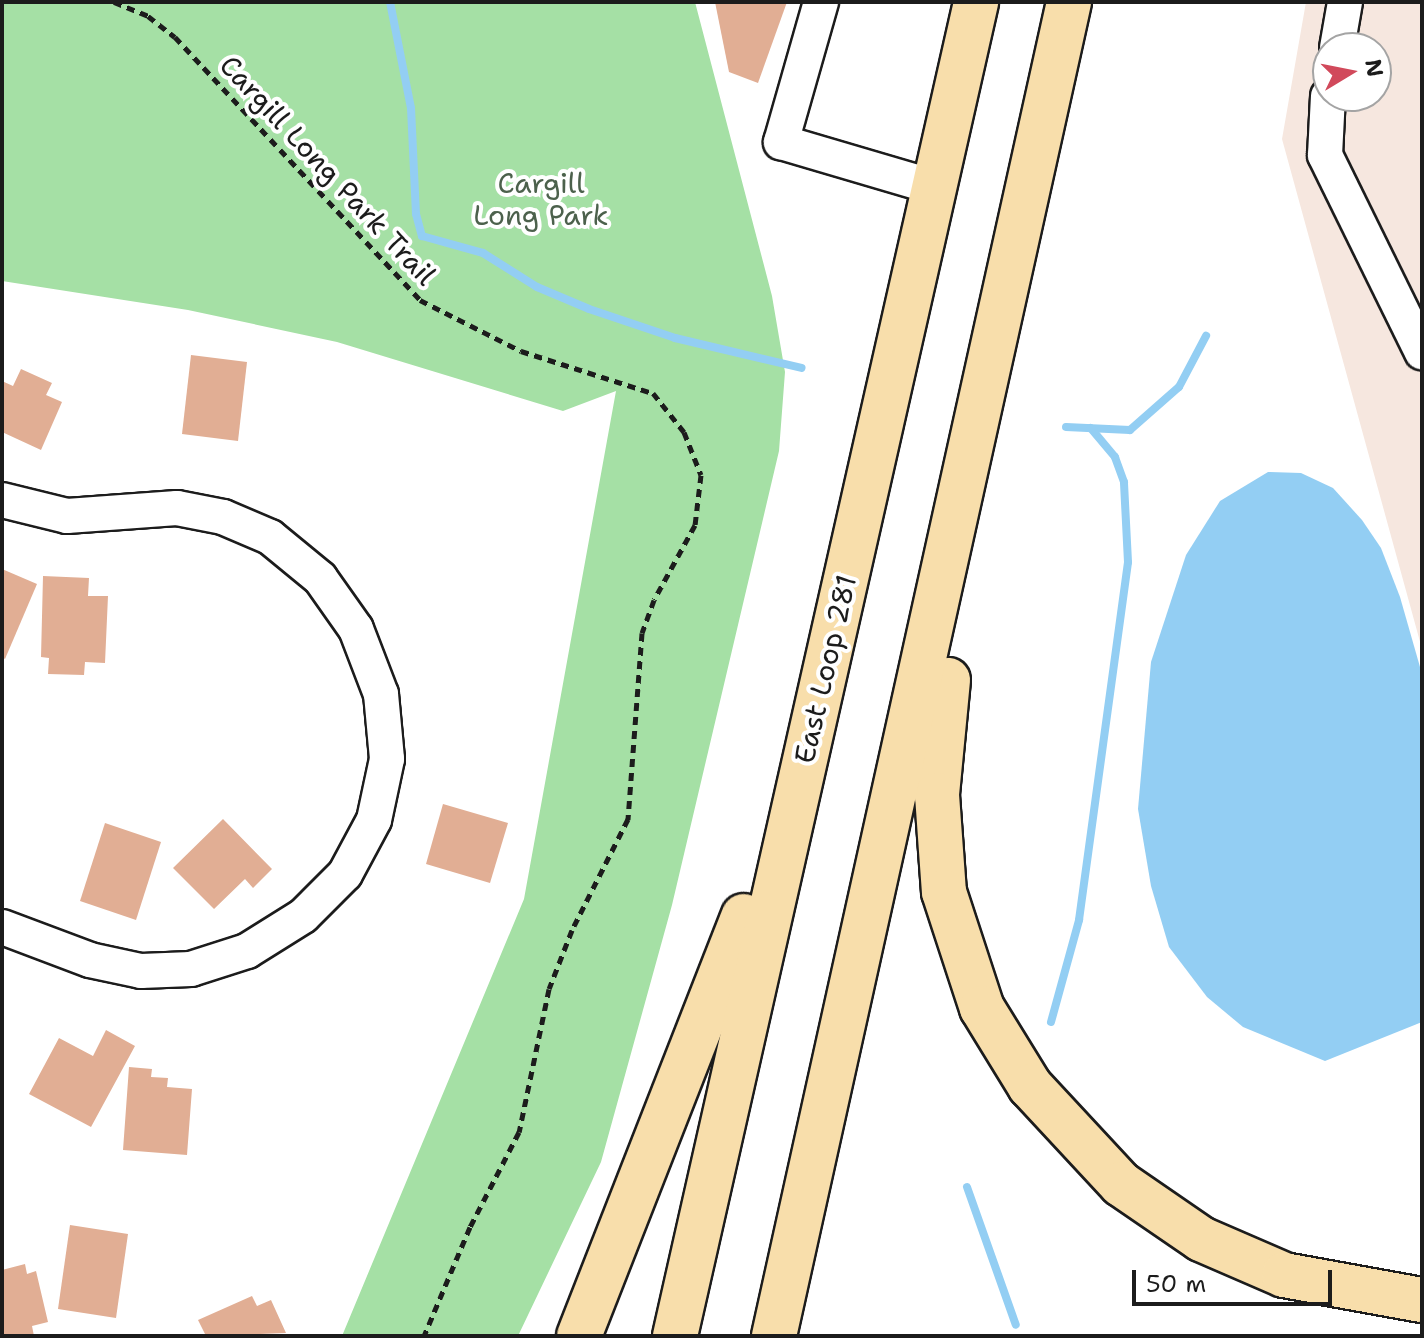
<!DOCTYPE html>
<style>
body{margin:0}
#map{position:relative;width:1424px;height:1338px;overflow:hidden;background:#fff;font-family:"Shantell Sans",sans-serif}
div>[style]{position:absolute}
[style*='--x']{left:calc(var(--x)*1px);top:calc(var(--y)*1px);width:calc(var(--w)*1px);rotate:calc(var(--a)*1deg)}
.built>*{inset:0;background:#f6e7df}
.green>*{inset:0;background:#a5e0a5}
.water>*{inset:0;background:#93cef3}
.stream>*{height:8px;margin:-4px;padding:0 4px;transform-origin:4px;border-radius:4px;background:#93cef3}
.building>*{inset:0;background:#e1ae94}
.path>*{height:5px;margin-top:-2.5px;transform-origin:0;background:repeating-linear-gradient(90deg,#1c1c1c 0 8px,transparent 0 14px)}
.roads{filter:drop-shadow(2px 0 #1c1c1c) drop-shadow(-2px 0 #1c1c1c) drop-shadow(0 2px #1c1c1c) drop-shadow(0 -2px #1c1c1c)}
.minor>*{height:34px;margin:-17px;padding:0 17px;transform-origin:17px;border-radius:17px;background:#fff}
.highway>*{height:44px;margin:-22px;padding:0 22px;transform-origin:22px;border-radius:22px;background:#f8deab}
span{translate:-50% -50%;white-space:nowrap;text-align:center;line-height:1.15;-webkit-text-stroke:8px #fff;paint-order:stroke}
.street-label{font-size:28px;color:#1c1c1c}
.park-label{font-size:28px;color:#4c614c}
.frame{position:absolute;inset:0;border:4px solid #1c1c1c;pointer-events:none}
.north{position:absolute;left:1312px;top:32px;width:80px;height:80px;box-sizing:border-box;background:#fff;border:2px solid #a4a4a4;border-radius:50%;rotate:80deg;font-size:22px;font-weight:700;line-height:32px;text-align:center;color:#1c1c1c}
.north::after{content:'';display:block;margin:auto;width:28px;height:36px;background:#d1495b;clip-path:polygon(50% 0,100% 100%,50% 72%,0 100%)}
.scale{position:absolute;left:1132px;top:1270px;width:200px;height:36px;box-sizing:border-box;border:4px solid #1c1c1c;border-top:0;padding-left:10px;font-size:24px;line-height:28px;white-space:nowrap;color:#1c1c1c;-webkit-text-stroke:6px #fff;paint-order:stroke}
</style>
<div id="map">
<div class="built">
<i style="clip-path:polygon(evenodd,1306px 2px,1422px 2px,1422px 649px,1282px 139px,1306px 2px,1328px 48px,1376px 48px,1376px 96px,1328px 96px,1328px 48px)"></i>
</div>
<div class="green">
<i style="clip-path:polygon(2px 2px,695px 2px,772px 296px,785px 372px,779px 451px,672px 905px,601px 1162px,518px 1336px,342px 1336px,524px 899px,616px 391px,563px 411px,337px 342px,188px 310px,2px 281px)"></i>
</div>
<div class="water">
<i style="clip-path:polygon(1268px 472px,1301px 473px,1333px 488px,1362px 520px,1381px 548px,1400px 597px,1422px 674px,1422px 1022px,1325px 1061px,1243px 1027px,1207px 997px,1169px 947px,1151px 886px,1138px 809px,1151px 662px,1186px 555px,1220px 501px)"></i>
</div>
<div class="stream">
<i style="--x:390;--y:2;--w:108;--a:78.8"></i>
<i style="--x:411;--y:108;--w:106;--a:87.3"></i>
<i style="--x:416;--y:214;--w:23;--a:75"></i>
<i style="--x:422;--y:236;--w:63;--a:15.6"></i>
<i style="--x:483;--y:253;--w:64;--a:32.2"></i>
<i style="--x:537;--y:287;--w:56;--a:22.9"></i>
<i style="--x:589;--y:309;--w:91;--a:18.6"></i>
<i style="--x:675;--y:338;--w:130;--a:13.3"></i>
<i style="--x:1066;--y:427;--w:64;--a:2.7"></i>
<i style="--x:1130;--y:430;--w:65;--a:-41.3"></i>
<i style="--x:1179;--y:387;--w:58;--a:-62.1"></i>
<i style="--x:1051;--y:1022;--w:106;--a:-74.6"></i>
<i style="--x:1079;--y:920;--w:361;--a:-82.2"></i>
<i style="--x:1128;--y:562;--w:80;--a:-92.9"></i>
<i style="--x:1124;--y:482;--w:27;--a:-110"></i>
<i style="--x:1115;--y:457;--w:38;--a:-130"></i>
<i style="--x:967;--y:1187;--w:146;--a:70.5"></i>
</div>
<div class="building">
<i style="clip-path:polygon(715px 2px,787px 2px,758px 83px,729px 72px)"></i>
<i style="clip-path:polygon(191px 355px,247px 362px,238px 441px,182px 434px)"></i>
<i style="clip-path:polygon(21px 369px,52px 383px,46px 395px,62px 402px,41px 450px,2px 432px,2px 381px,13px 386px)"></i>
<i style="clip-path:polygon(2px 569px,37px 584px,5px 659px,2px 657px)"></i>
<i style="clip-path:polygon(43px 576px,89px 578px,88px 596px,108px 596px,105px 663px,85px 662px,84px 675px,48px 674px,49px 658px,41px 657px)"></i>
<i style="clip-path:polygon(443px 804px,508px 823px,490px 883px,426px 864px)"></i>
<i style="clip-path:polygon(223px 819px,272px 869px,253px 888px,245px 879px,214px 909px,173px 868px)"></i>
<i style="clip-path:polygon(105px 823px,161px 842px,136px 920px,80px 901px)"></i>
<i style="clip-path:polygon(106px 1030px,135px 1046px,91px 1127px,29px 1094px,59px 1038px,93px 1056px)"></i>
<i style="clip-path:polygon(129px 1067px,152px 1069px,151px 1077px,168px 1078px,167px 1087px,192px 1089px,187px 1155px,123px 1150px)"></i>
<i style="clip-path:polygon(70px 1225px,128px 1234px,116px 1318px,58px 1309px)"></i>
<i style="clip-path:polygon(25px 1264px,27px 1274px,36px 1271px,48px 1322px,32px 1326px,34px 1336px,2px 1336px,2px 1270px)"></i>
<i style="clip-path:polygon(252px 1296px,257px 1306px,271px 1300px,286px 1333px,206px 1336px,198px 1320px)"></i>
</div>
<div class="path">
<i style="--x:114;--y:2;--w:37;--a:22"></i>
<i style="--x:148;--y:16;--w:34;--a:38"></i>
<i style="--x:175;--y:37;--w:359;--a:47"></i>
<i style="--x:420;--y:300;--w:113;--a:26.8"></i>
<i style="--x:521;--y:351;--w:139;--a:17.7"></i>
<i style="--x:653;--y:393;--w:50;--a:51.5"></i>
<i style="--x:684;--y:432;--w:46;--a:68.4"></i>
<i style="--x:701;--y:475;--w:50;--a:96.8"></i>
<i style="--x:695;--y:525;--w:85;--a:118.7"></i>
<i style="--x:654;--y:600;--w:35;--a:110"></i>
<i style="--x:642;--y:633;--w:187;--a:94.3"></i>
<i style="--x:628;--y:819;--w:124;--a:116.8"></i>
<i style="--x:572;--y:930;--w:63;--a:111.3"></i>
<i style="--x:549;--y:989;--w:146;--a:101.8"></i>
<i style="--x:519;--y:1132;--w:107;--a:117.3"></i>
<i style="--x:470;--y:1227;--w:118;--a:112.9"></i>
</div>
<div class="roads">
<div class="minor">
<i style="--x:821;--y:2;--w:146;--a:105.9"></i>
<i style="--x:781;--y:142;--w:159;--a:16.4"></i>
<i style="--x:1337;--y:48;--w:47;--a:-80.1"></i>
<i style="--x:1328;--y:96;--w:59;--a:92.9"></i>
<i style="--x:1325;--y:155;--w:220;--a:63.8"></i>
<i style="--x:2;--y:500;--w:67;--a:13.8"></i>
<i style="--x:67;--y:516;--w:110;--a:-4.2"></i>
<i style="--x:177;--y:508;--w:47;--a:11.1"></i>
<i style="--x:223;--y:517;--w:51;--a:23.1"></i>
<i style="--x:270;--y:537;--w:65;--a:39.4"></i>
<i style="--x:320;--y:578;--w:62;--a:54.8"></i>
<i style="--x:356;--y:629;--w:70;--a:69"></i>
<i style="--x:381;--y:694;--w:65;--a:84.7"></i>
<i style="--x:387;--y:759;--w:62;--a:102"></i>
<i style="--x:374;--y:820;--w:61;--a:118.2"></i>
<i style="--x:345;--y:874;--w:59;--a:135"></i>
<i style="--x:303;--y:916;--w:66;--a:148"></i>
<i style="--x:247;--y:951;--w:59;--a:162.2"></i>
<i style="--x:191;--y:969;--w:50;--a:177.7"></i>
<i style="--x:141;--y:971;--w:52;--a:-167.8"></i>
<i style="--x:90;--y:960;--w:94;--a:-159.4"></i>
</div>
<div class="highway">
<i style="--x:948;--y:680;--w:116;--a:95.5"></i>
<i style="--x:937;--y:795;--w:97;--a:85.9"></i>
<i style="--x:944;--y:892;--w:122;--a:71.9"></i>
<i style="--x:982;--y:1008;--w:92;--a:58.4"></i>
<i style="--x:1030;--y:1086;--w:134;--a:47.1"></i>
<i style="--x:1121;--y:1184;--w:97;--a:34.5"></i>
<i style="--x:1201;--y:1239;--w:90;--a:23.4"></i>
<i style="--x:1284;--y:1275;--w:140;--a:10.3"></i>
<i style="--x:579;--y:1336;--w:451;--a:-68.6"></i>
<i style="--x:675;--y:1336;--w:1368;--a:-77.28"></i>
<i style="--x:774;--y:1336;--w:1366;--a:-77.53"></i>
</div>
</div>
<div class="street-label">
<span style="left:328px;top:170px;rotate:47deg">Cargill Long Park Trail</span>
<span style="left:825px;top:669px;rotate:-77deg">East Loop 281</span>
</div>
<div class="park-label">
<span style="left:541px;top:199px">Cargill<br>Long Park</span>
</div>
<div class="frame"></div>
<div class="north">N</div>
<div class="scale">50 m</div>
</div>
